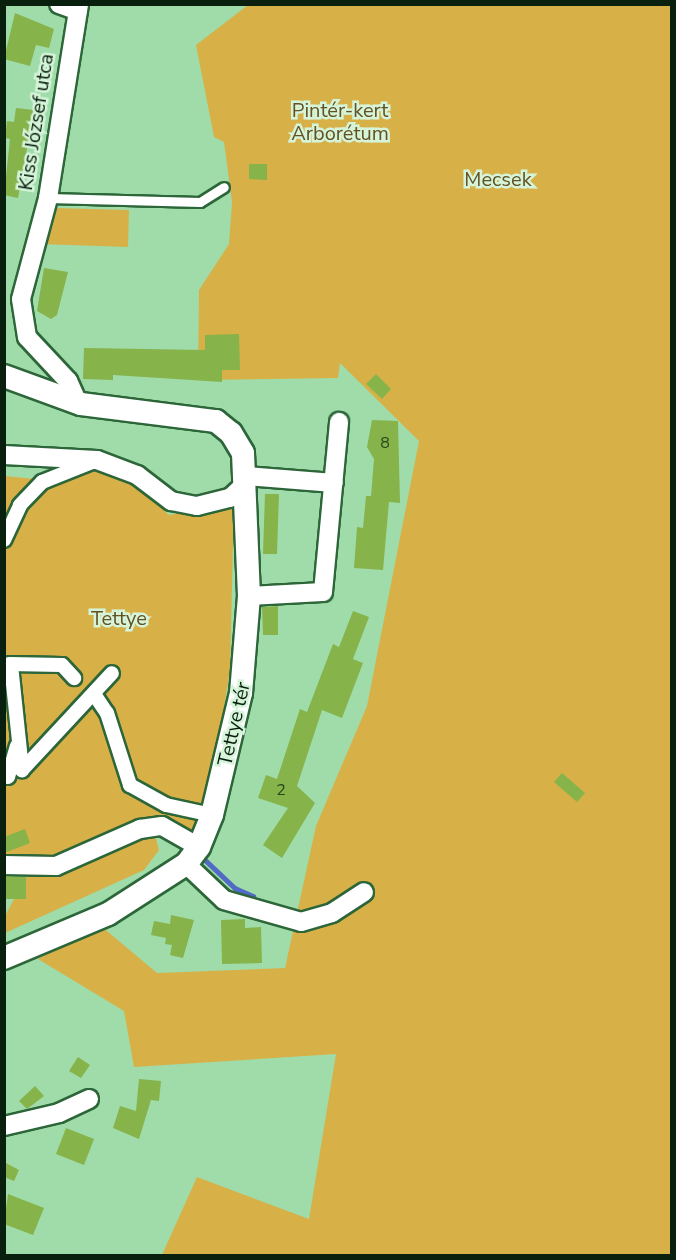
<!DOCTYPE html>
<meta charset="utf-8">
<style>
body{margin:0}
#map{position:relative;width:676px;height:1260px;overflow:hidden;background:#9fdca9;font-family:"Nunito Sans",sans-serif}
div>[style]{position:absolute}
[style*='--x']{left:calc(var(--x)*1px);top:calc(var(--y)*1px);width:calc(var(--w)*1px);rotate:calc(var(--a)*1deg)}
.green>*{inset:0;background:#d7b147}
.stream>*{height:4.5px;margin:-2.25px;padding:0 2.25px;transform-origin:2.25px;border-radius:2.25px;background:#506ac5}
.building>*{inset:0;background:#86b34a}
.roads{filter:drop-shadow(2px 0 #2c6639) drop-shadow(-2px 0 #2c6639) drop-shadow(0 2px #2c6639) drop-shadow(0 -2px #2c6639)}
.service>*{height:9px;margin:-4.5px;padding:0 4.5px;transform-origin:4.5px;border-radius:4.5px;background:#fff}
.pedestrian>*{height:14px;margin:-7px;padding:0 7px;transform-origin:7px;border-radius:7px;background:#fff}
.minor>*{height:18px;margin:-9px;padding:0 9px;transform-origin:9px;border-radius:9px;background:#fff}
.tertiary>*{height:22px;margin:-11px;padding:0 11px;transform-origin:11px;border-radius:11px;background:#fff}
span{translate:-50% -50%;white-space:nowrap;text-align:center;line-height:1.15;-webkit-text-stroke:5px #d6f4da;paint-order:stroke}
.number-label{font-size:16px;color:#28451c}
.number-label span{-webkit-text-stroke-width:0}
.park-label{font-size:20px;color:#635121}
.street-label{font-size:20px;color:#08200d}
.frame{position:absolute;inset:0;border:6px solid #08200d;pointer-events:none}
</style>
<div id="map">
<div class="green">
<i style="clip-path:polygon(248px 5px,671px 5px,671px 1255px,162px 1255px,197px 1177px,309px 1219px,336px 1054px,134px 1067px,124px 1011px,38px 959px,101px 926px,157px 973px,285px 968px,316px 826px,367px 706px,419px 441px,340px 363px,338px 378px,198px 380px,199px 290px,229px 244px,232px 202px,224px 142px,214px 137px,196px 45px)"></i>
<i style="clip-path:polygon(54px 208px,129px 210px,128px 247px,39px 244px)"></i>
<i style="clip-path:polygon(94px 471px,130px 479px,169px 515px,234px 503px,230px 670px,213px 776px,192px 836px,150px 820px,60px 859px,5px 858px,5px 476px,65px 482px)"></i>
<i style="clip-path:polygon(154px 831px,159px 850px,144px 870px,5px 933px,5px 916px,25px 878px,114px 850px)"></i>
</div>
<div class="stream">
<i style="--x:201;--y:856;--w:47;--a:43.3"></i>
<i style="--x:235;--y:888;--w:20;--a:24"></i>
</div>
<div class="building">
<i style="clip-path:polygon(15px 13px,54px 29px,49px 48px,36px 45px,30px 66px,4px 59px)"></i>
<i style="clip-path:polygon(16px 108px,34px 110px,18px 198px,4px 195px,10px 139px,5px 138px,7px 121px,14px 122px)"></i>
<i style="clip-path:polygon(249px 164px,267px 164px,267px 180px,249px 179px)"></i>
<i style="clip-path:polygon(44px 268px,68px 272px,57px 315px,51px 319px,37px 311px)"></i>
<i style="clip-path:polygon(239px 334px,240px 370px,222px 370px,222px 382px,113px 375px,113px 380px,83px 379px,84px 348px,205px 350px,205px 335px)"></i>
<i style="clip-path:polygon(376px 374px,391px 389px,382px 399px,366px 384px)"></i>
<i style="clip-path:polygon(372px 420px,398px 421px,400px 503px,389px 502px,383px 570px,354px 568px,357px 527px,363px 528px,366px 496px,371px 496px,374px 459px,367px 447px)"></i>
<i style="clip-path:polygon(265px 494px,279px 494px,277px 554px,263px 554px)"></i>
<i style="clip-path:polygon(278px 606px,278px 635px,263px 635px,262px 607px)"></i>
<i style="clip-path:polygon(353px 611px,369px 617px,353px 659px,363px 663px,342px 718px,322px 710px,297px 786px,315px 803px,282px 858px,263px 845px,288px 808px,258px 798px,266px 775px,277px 779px,300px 709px,307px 712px,333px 644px,339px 647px)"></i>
<i style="clip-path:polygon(562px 773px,585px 793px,577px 802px,554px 782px)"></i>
<i style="clip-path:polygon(25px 829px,30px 843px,4px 853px,4px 837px)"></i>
<i style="clip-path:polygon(4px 876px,26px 877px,26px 899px,4px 899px)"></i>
<i style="clip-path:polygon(171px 915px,194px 920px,183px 958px,170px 955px,172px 945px,165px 944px,166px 938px,151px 935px,154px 921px,170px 924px)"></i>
<i style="clip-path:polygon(245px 919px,245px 928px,261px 927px,262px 963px,222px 964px,221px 920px)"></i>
<i style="clip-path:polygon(78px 1057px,90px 1065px,81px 1078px,69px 1071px)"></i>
<i style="clip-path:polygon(139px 1079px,161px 1081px,159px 1101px,151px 1100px,139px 1139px,113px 1128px,120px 1106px,136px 1111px)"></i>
<i style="clip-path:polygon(35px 1086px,44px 1096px,27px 1109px,19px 1101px)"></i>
<i style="clip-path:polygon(66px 1128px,94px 1139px,84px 1165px,56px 1154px)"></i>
<i style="clip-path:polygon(4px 1162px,19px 1170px,14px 1181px,4px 1177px)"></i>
<i style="clip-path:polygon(8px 1194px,44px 1208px,33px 1235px,4px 1224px)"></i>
</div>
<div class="roads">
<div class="service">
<i style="--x:48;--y:198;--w:152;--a:1.5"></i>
<i style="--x:200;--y:202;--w:28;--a:-32"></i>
</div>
<div class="pedestrian">
<i style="--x:4;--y:540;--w:38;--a:-65"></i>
<i style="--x:20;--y:505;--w:32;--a:-46"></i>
<i style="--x:42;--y:482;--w:54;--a:-21.8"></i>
<i style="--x:9;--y:664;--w:53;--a:1.1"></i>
<i style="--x:62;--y:665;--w:18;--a:47"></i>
<i style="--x:11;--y:665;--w:106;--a:84"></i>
<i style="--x:22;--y:770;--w:132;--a:-47.1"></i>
<i style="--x:94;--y:694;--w:23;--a:56"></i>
<i style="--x:107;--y:713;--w:76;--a:72.3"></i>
<i style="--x:130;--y:785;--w:41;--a:29.1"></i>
<i style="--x:166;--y:805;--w:47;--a:12.3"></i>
<i style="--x:8;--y:777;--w:32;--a:-74"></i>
</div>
<div class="minor">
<i style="--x:59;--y:4;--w:20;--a:20"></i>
<i style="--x:78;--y:403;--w:24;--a:-114"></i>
<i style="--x:68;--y:381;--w:60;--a:-133"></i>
<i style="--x:27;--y:337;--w:38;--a:-99"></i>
<i style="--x:21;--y:299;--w:105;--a:-75"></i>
<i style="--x:48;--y:198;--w:196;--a:-80.9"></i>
<i style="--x:4;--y:455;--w:93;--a:3.1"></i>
<i style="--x:97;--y:460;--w:43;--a:20.6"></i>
<i style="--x:137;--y:475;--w:43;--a:37.4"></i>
<i style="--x:171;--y:501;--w:26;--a:11"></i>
<i style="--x:197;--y:506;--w:34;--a:-14"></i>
<i style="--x:230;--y:498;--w:22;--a:-43"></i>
<i style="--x:246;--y:476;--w:88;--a:4.5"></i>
<i style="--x:249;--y:596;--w:74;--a:-3.1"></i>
<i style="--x:323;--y:592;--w:171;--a:-84.6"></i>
<i style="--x:186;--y:864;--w:52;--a:43.5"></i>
<i style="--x:224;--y:900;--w:80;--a:15.9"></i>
<i style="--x:301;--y:922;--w:32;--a:-16"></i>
<i style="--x:332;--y:913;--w:38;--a:-33"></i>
<i style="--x:4;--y:865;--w:52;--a:1.1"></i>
<i style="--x:56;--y:866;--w:92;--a:-23.8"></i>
<i style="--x:140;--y:829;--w:22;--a:-8"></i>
<i style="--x:162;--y:826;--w:43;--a:29.6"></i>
<i style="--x:4;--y:1126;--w:57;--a:-13.3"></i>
<i style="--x:59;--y:1113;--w:33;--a:-25"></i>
</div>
<div class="tertiary">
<i style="--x:4;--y:376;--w:82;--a:20"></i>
<i style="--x:81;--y:404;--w:136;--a:7.2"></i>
<i style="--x:216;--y:421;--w:19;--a:39"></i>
<i style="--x:231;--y:433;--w:23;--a:59"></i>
<i style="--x:243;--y:453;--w:143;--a:87.6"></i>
<i style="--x:249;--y:596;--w:97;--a:94.7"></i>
<i style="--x:241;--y:693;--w:125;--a:103.4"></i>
<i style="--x:212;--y:815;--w:35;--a:112"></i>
<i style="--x:199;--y:847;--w:21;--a:127"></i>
<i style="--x:186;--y:864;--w:93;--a:147.3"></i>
<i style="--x:108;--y:914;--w:113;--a:157.1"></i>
</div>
</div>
<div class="number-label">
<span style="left:385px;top:443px">8</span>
<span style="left:281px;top:790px">2</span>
</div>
<div class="park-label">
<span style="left:340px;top:122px">Pintér-kert<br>Arborétum</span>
<span style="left:498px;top:179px">Mecsek</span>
<span style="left:119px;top:618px">Tettye</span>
</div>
<div class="street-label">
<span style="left:36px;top:122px;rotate:-81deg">Kiss József utca</span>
<span style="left:234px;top:724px;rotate:-77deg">Tettye tér</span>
</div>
<div class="frame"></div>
</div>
